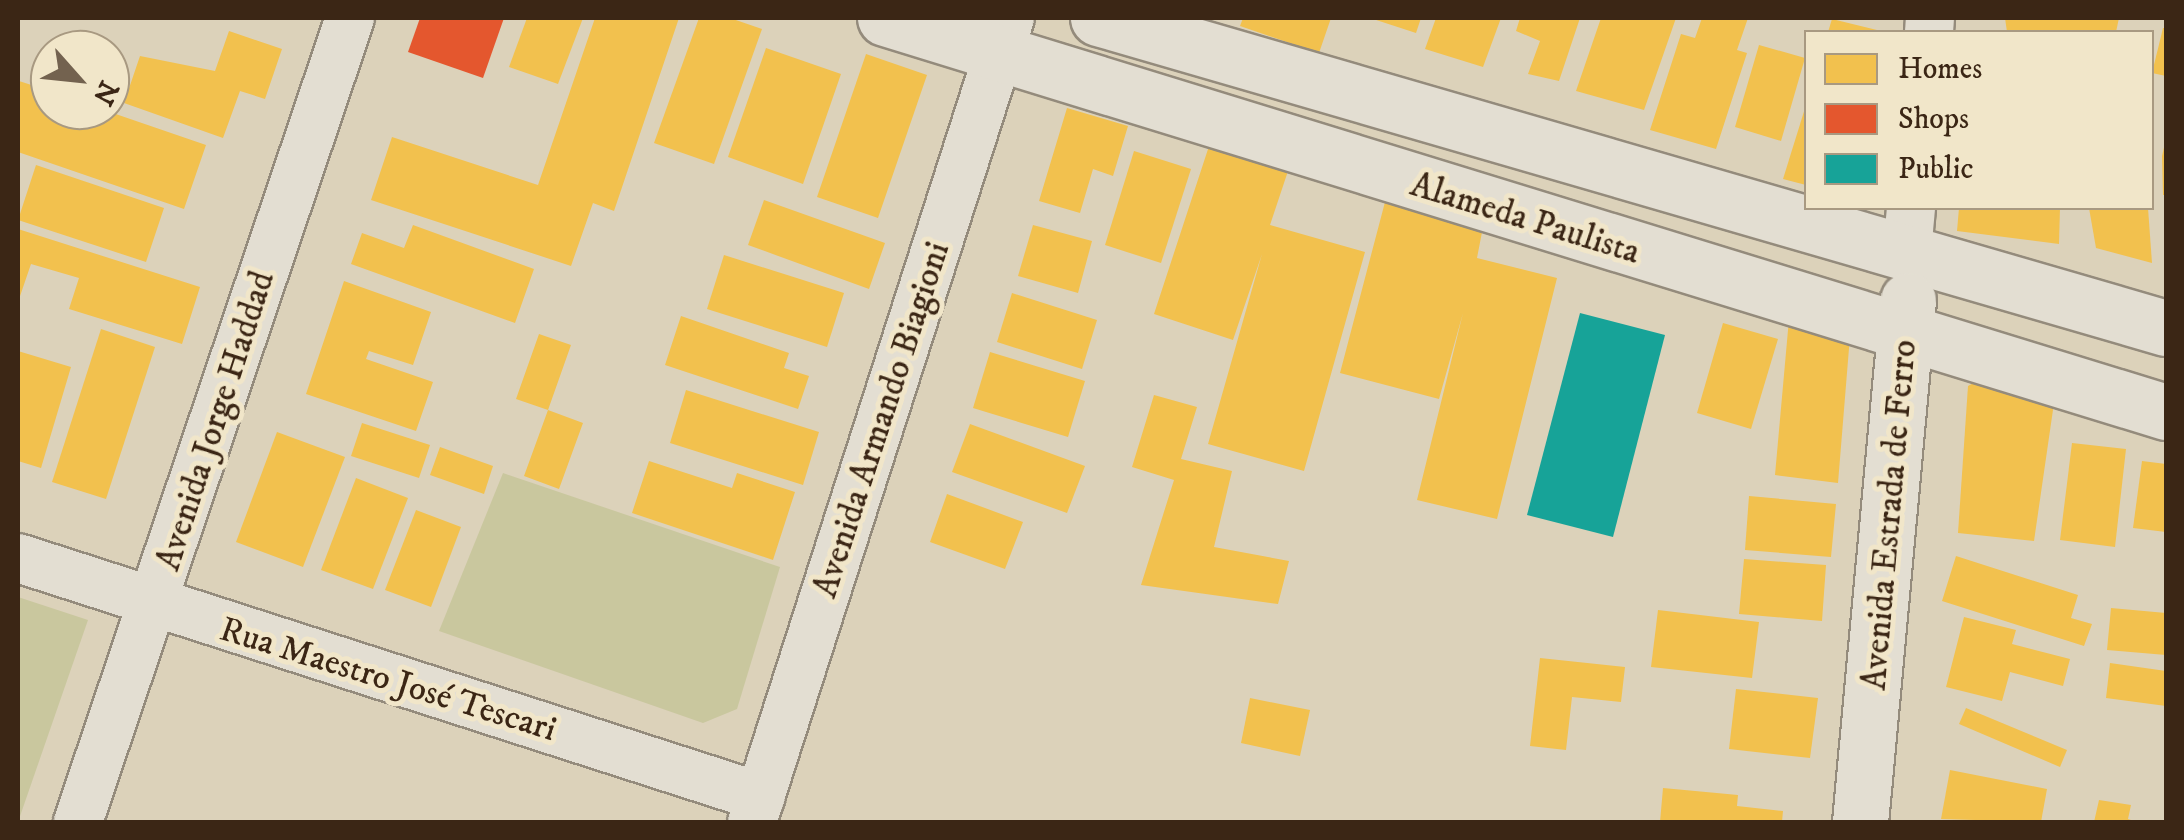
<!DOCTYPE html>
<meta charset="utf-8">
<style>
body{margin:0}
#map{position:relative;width:2184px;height:840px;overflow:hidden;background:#dcd2ba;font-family:"IM FELL DW Pica",serif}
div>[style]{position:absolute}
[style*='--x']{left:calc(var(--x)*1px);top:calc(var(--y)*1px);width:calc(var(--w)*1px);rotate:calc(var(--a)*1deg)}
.green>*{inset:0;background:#c9c79e}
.homes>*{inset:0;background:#f2c14e}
.shops>*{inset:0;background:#e4572e}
.public>*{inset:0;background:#17a398}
.roads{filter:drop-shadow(2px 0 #948b7c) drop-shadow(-2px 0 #948b7c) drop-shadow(0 2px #948b7c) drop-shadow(0 -2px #948b7c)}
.street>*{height:48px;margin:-24px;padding:0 24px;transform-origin:24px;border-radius:24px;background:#e3ded2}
.secondary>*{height:55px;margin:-27.5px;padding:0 27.5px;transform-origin:27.5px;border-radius:27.5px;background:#e3ded2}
span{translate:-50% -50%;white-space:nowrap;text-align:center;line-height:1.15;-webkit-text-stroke:10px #f1e6c9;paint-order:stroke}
.street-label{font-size:35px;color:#3b2615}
.frame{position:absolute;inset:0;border:20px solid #3b2615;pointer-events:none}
.legend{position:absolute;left:1804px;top:30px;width:350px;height:180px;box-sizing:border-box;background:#f1e6c9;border:2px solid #a89981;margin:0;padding:12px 18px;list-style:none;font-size:30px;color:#3b2615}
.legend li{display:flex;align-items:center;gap:20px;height:50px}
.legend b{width:50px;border:2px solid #a89981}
.north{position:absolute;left:30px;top:30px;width:100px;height:100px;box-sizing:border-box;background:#f1e6c9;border:2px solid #a89981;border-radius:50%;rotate:117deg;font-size:28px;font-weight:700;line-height:40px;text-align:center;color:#3b2615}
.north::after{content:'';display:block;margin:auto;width:35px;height:45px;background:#73624f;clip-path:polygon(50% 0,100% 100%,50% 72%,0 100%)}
</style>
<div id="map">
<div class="green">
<i style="clip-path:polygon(503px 473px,780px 567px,737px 709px,703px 723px,439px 631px)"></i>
<i style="clip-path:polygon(18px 597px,88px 620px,18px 822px)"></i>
</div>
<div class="homes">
<i style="clip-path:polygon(527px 18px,583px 18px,558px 84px,509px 67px)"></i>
<i style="clip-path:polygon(595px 18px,679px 18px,614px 211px,593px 203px,571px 266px,371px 200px,392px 137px,538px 185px)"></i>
<i style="clip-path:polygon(699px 18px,730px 18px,762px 29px,714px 164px,654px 143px)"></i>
<i style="clip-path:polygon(1243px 18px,1331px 18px,1319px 53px,1240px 26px)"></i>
<i style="clip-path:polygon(1370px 18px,1421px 18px,1416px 33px)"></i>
<i style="clip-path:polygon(1436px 18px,1501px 18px,1483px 67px,1425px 49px)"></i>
<i style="clip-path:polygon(1520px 18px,1580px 18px,1559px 81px,1528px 74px,1540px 41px,1516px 31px)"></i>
<i style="clip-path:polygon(1601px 18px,1676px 18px,1644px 110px,1576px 91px)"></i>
<i style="clip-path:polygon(1702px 18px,1748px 18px,1737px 50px,1747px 53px,1716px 149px,1650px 130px,1681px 34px,1695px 38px)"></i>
<i style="clip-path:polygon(2005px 18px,2119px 18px,2116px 32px,2007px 32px)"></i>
<i style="clip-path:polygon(1832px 19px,1881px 31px,1881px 32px,1828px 32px)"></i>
<i style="clip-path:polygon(2163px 28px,2166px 28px,2166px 76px,2152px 73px)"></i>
<i style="clip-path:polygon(229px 31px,282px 49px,265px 99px,240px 91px,223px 138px,124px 103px,140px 56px,215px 71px)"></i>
<i style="clip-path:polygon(1759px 45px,1805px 58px,1781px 141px,1735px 127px)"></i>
<i style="clip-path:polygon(766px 48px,841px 74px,803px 184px,728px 157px)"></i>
<i style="clip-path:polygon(866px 54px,927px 75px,878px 218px,817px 197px)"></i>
<i style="clip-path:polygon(19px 81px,50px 91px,50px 110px,104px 110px,206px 145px,184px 209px,18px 152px)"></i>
<i style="clip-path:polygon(1806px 105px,1806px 185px,1783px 179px)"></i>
<i style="clip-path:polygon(1067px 108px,1128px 126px,1113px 176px,1093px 169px,1080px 213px,1039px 201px)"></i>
<i style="clip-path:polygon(2166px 139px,2166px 195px,2163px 195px,2162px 156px)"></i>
<i style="clip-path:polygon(1210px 143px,1289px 168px,1270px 225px,1365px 252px,1304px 471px,1208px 444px,1262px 254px,1233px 340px,1154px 314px)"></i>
<i style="clip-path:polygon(1134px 151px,1191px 169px,1161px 263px,1105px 245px)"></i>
<i style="clip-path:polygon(36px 165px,164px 208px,146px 262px,18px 220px)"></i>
<i style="clip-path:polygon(764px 200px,885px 243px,869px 289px,748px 245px)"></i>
<i style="clip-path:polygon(1385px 202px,1483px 227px,1477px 258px,1557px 278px,1497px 519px,1417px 500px,1463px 313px,1439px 399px,1340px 373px)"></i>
<i style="clip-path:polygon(1959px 208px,2060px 208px,2059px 244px,1957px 231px)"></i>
<i style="clip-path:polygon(2089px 208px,2148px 208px,2152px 263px,2096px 248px)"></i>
<i style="clip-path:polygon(413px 225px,534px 269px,515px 323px,351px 264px,362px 233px,404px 248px)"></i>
<i style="clip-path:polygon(1033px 225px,1092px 241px,1078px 293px,1018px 276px)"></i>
<i style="clip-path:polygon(18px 229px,200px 287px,182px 344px,69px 309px,79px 278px,31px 264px,18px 302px)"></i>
<i style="clip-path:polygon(724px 255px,844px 293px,827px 347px,707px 309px)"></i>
<i style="clip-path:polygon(344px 281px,431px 312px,413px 365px,369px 351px,366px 359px,433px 382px,416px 431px,306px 394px)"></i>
<i style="clip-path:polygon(1012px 293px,1097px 320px,1082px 369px,997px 342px)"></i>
<i style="clip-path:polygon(681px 316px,789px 353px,784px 368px,809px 376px,798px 409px,665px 365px)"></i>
<i style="clip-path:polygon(1789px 319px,1850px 336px,1838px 483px,1775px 475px)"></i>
<i style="clip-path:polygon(1723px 323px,1778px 339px,1751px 429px,1697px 413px)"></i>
<i style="clip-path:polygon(101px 329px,155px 347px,106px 499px,52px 482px)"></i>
<i style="clip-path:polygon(539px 334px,571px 345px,548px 410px,583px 423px,559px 489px,524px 476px,548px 410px,516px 399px)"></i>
<i style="clip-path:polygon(18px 351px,71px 367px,41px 468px,18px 461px)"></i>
<i style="clip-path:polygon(990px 352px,1085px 381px,1068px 437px,973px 408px)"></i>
<i style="clip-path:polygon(1990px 374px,2055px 396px,2034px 541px,1958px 533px,1968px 386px)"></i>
<i style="clip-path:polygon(686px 390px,819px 432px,803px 485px,670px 443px)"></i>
<i style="clip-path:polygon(1154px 395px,1197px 407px,1181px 459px,1232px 471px,1214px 547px,1289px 561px,1278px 604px,1141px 585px,1174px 480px,1132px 467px)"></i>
<i style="clip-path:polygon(362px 423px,430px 445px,419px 478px,351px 456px)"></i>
<i style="clip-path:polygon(970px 424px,1085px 466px,1067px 513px,952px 472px)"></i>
<i style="clip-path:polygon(277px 432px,345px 457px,303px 567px,236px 542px)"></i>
<i style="clip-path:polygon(2072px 443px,2126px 449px,2115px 547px,2060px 540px)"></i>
<i style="clip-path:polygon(440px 447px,493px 466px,484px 494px,430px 475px)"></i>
<i style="clip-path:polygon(649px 461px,732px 488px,737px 473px,795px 492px,773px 560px,632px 513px)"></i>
<i style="clip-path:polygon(2142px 461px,2166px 464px,2166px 532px,2133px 528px)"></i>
<i style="clip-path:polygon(356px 478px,408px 498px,373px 589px,321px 570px)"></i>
<i style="clip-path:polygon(947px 494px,1023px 522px,1005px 569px,930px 542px)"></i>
<i style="clip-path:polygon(1749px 496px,1836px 504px,1831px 557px,1745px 550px)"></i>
<i style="clip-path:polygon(416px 510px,461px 527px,431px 607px,385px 590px)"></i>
<i style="clip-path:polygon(1956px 556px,2078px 595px,2071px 618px,2092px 624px,2084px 646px,1942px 601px)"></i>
<i style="clip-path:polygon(1744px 559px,1826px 565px,1822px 621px,1739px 614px)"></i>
<i style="clip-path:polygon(2111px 608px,2166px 613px,2166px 655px,2107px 650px)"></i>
<i style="clip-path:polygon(1658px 610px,1759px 622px,1752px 678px,1651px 667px)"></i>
<i style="clip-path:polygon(1964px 617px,2016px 630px,2012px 644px,2070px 659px,2063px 686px,2010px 672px,2002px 701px,1946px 687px)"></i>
<i style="clip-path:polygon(1540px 658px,1625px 667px,1621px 702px,1572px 697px,1566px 750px,1530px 746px)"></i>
<i style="clip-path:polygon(2110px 663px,2166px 671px,2166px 706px,2106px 698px)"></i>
<i style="clip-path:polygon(1736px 689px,1818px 698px,1810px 758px,1729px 749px)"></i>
<i style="clip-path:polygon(1250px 698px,1310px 710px,1300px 756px,1241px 743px)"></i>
<i style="clip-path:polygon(1966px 708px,2067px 750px,2060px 767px,1959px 724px)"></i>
<i style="clip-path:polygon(1950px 770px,2047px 789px,2041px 822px,1941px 819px)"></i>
<i style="clip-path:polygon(1663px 788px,1738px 795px,1737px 806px,1783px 811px,1782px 822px,1660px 822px)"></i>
<i style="clip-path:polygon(2099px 800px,2131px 805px,2128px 819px,2137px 822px,2094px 822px)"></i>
</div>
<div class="shops">
<i style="clip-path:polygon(420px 18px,504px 18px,483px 78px,408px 52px)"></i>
</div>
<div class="public">
<i style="clip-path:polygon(1580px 313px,1665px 335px,1613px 537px,1527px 515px)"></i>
</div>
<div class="roads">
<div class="street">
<i style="--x:1929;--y:32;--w:14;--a:-86"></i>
<i style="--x:1907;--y:252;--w:44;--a:-84.8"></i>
<i style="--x:18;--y:558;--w:780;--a:17.83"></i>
<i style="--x:78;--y:822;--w:849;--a:-71.31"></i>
<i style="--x:752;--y:822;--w:844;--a:-72.21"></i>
</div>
<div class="secondary">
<i style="--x:885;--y:18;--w:1340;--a:17.1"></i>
<i style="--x:1098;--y:18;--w:1112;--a:16.19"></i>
<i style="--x:1860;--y:822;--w:524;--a:-84.75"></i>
</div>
</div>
<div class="street-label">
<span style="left:1525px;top:219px;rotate:17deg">Alameda Paulista</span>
<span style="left:882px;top:420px;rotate:-72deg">Avenida Armando Biagioni</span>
<span style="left:216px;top:421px;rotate:-72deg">Avenida Jorge Haddad</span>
<span style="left:1890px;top:515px;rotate:-85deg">Avenida Estrada de Ferro</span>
<span style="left:388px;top:680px;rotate:17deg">Rua Maestro José Tescari</span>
</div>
<div class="frame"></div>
<ul class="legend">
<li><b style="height:28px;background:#f2c14e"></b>Homes</li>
<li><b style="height:28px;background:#e4572e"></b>Shops</li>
<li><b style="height:28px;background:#17a398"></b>Public</li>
</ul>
<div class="north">N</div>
</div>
